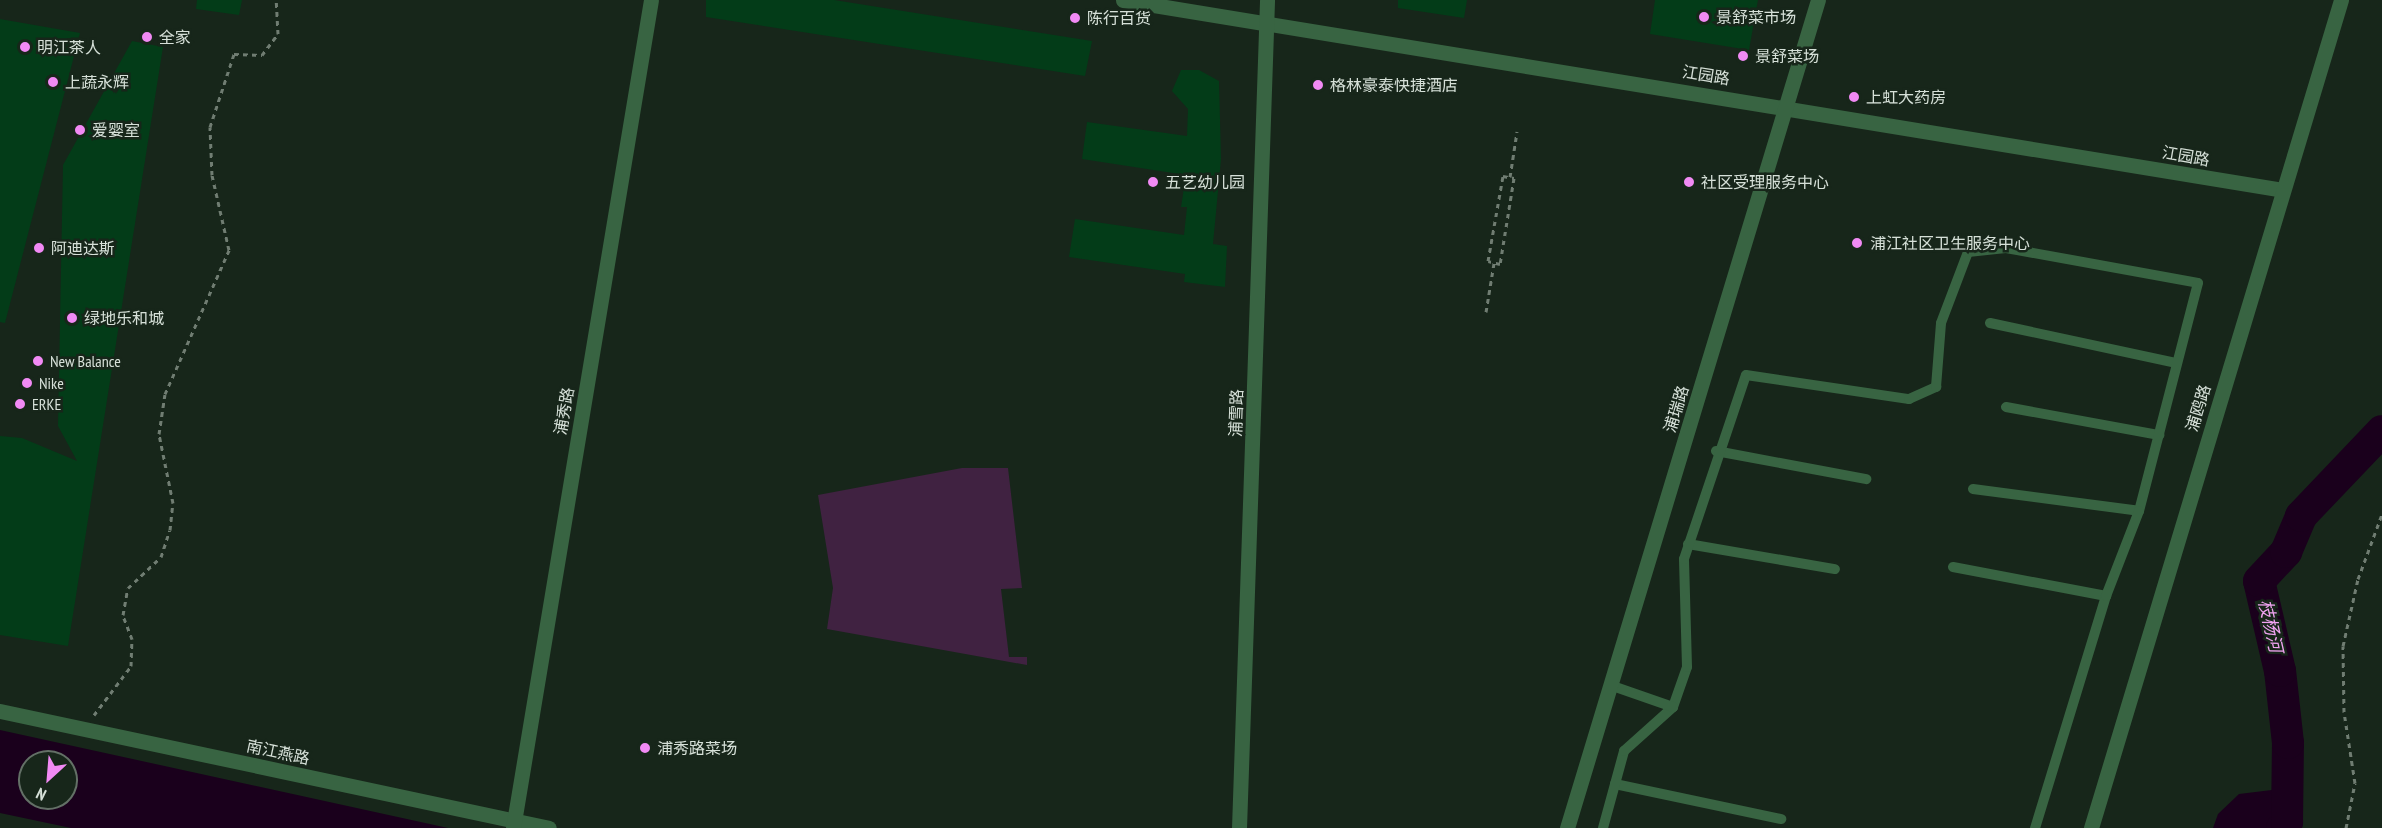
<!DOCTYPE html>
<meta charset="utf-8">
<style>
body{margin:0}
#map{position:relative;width:2382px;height:828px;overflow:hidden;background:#17261a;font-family:"PT Sans Narrow","Noto Sans SC",sans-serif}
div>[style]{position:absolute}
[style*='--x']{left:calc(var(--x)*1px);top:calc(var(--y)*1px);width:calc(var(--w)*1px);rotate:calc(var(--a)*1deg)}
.green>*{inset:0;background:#402241}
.water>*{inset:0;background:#1a001c}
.river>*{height:32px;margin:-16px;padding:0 16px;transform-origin:16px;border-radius:16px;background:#1a001c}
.building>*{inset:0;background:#033c18}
.path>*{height:3px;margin-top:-1.5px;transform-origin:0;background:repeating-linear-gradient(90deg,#707d72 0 4.5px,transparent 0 9px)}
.lane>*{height:10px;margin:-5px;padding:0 5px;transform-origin:5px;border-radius:5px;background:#386442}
.street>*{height:15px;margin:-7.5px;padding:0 7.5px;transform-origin:7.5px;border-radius:7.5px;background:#386442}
.dots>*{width:16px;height:16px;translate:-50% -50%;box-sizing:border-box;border:3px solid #17261a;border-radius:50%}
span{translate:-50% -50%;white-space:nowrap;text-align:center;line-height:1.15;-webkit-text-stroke:5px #17261a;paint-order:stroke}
.poi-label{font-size:16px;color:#d6e0d8}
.left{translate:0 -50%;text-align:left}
.street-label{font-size:16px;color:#d6e0d8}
.water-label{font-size:18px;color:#f0a3f1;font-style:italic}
.north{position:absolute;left:18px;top:750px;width:60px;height:60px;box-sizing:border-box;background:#17261a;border:2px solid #637066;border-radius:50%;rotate:206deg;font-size:16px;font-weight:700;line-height:24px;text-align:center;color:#d6e0d8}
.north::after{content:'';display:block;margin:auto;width:21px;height:27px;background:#f18af4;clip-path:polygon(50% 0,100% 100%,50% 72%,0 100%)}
</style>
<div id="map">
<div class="green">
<i style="clip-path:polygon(962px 468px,1008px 468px,1022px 588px,1001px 589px,1009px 657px,1027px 657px,1027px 665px,827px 629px,833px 588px,818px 495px)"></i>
</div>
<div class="water">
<i style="clip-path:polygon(evenodd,0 730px,448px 828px,71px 828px,0 813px,0 730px,30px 762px,66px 762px,66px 798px,30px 798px,30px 762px)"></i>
<i style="clip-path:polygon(2297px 787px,2293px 828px,2213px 828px,2218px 814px,2239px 794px)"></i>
</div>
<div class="river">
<i style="--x:2282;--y:828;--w:8;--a:-50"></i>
<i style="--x:2287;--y:822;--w:79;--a:-89.3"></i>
<i style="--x:2288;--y:743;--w:72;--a:-96.3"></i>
<i style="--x:2280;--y:671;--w:92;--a:-103.1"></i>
<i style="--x:2259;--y:581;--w:40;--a:-47"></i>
<i style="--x:2286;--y:552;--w:39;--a:-67"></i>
<i style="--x:2301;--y:516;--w:117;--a:-46.4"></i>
</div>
<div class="building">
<i style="clip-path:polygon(197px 0,242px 0,239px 15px,196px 9px)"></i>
<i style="clip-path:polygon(706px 0,834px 0,1092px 41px,1085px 76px,706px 17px)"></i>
<i style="clip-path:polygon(1398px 0,1467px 0,1464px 18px,1398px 8px)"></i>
<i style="clip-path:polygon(1655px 0,1758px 0,1749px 50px,1650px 34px)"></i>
<i style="clip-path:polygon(0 19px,80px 33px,5px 323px,0 322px)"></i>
<i style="clip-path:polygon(132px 41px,163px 47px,68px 646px,0 635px,0 436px,22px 438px,77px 461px,58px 426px,63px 165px)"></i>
<i style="clip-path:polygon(1181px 70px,1199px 70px,1219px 81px,1221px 159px,1213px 244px,1227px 246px,1225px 287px,1184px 282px,1185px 274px,1069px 257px,1075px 219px,1184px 235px,1187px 207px,1181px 207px,1186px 175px,1082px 159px,1087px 122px,1187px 136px,1188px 109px,1172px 91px)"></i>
</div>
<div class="path">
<i style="--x:1503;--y:176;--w:11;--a:10"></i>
<i style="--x:1514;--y:178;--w:87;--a:99.2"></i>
<i style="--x:1500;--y:264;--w:12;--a:-166"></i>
<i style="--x:1488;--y:261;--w:86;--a:-80"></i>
<i style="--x:1510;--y:177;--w:46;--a:-81.2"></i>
<i style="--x:1486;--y:312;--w:50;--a:-80.7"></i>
<i style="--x:94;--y:715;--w:61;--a:-52.9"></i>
<i style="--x:131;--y:666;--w:27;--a:-88"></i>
<i style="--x:132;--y:639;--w:26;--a:-111"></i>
<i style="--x:123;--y:615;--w:27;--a:-80"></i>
<i style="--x:128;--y:588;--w:45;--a:-43.2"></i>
<i style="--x:161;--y:557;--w:28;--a:-72"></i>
<i style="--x:170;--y:530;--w:27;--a:-84"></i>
<i style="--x:173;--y:503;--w:70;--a:-101.5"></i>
<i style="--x:159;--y:434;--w:40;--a:-81.5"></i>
<i style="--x:165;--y:394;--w:158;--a:-66"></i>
<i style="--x:229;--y:250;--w:77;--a:-102.8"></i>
<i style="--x:212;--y:175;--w:48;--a:-92.4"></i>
<i style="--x:210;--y:127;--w:77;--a:-71.8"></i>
<i style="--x:234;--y:54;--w:28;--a:2"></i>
<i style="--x:262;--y:55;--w:26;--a:-53"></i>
<i style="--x:278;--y:34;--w:34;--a:-93"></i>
<i style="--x:2346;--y:828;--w:46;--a:-78.7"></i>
<i style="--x:2355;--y:783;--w:72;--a:-98.8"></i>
<i style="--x:2344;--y:712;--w:66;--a:-90.9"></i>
<i style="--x:2343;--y:646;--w:69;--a:-77.4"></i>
<i style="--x:2358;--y:579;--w:69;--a:-69.7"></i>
</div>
<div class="lane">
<i style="--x:1990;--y:323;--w:191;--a:12.1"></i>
<i style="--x:2006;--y:407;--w:156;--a:10.4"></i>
<i style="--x:1716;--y:451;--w:153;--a:10.6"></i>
<i style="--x:1973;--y:489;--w:167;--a:7.5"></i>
<i style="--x:1688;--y:544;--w:149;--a:9.7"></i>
<i style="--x:1953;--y:567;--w:156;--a:10.7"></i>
<i style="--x:2106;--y:596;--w:243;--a:107"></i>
<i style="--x:1673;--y:707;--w:42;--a:-70.7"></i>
<i style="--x:1687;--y:667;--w:108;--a:-91.6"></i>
<i style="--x:1684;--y:559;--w:194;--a:-71.4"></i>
<i style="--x:1746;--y:375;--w:165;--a:8.4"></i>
<i style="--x:1909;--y:399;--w:30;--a:-24"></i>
<i style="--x:1936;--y:387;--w:64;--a:-85.5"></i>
<i style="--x:1941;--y:323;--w:76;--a:-69.2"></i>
<i style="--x:1968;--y:252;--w:38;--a:-6"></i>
<i style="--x:2006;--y:248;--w:195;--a:10.3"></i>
<i style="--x:2198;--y:283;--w:236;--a:104.5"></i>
<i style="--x:2139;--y:511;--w:91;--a:111.2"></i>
<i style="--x:1615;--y:784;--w:170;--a:11.9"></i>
<i style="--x:1603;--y:828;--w:80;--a:-74.7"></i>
<i style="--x:1624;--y:751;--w:66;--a:-41.9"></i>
<i style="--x:1673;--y:707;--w:67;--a:-160.8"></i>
</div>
<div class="street">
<i style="--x:1123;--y:0;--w:1175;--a:9.3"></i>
<i style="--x:0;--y:711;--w:561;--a:12.03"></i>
<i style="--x:513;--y:828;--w:839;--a:-80.54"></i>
<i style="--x:1239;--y:828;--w:828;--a:-88.06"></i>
<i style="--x:1567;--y:828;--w:865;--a:-73.14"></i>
<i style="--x:2091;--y:828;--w:865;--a:-73.2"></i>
</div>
<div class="dots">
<i style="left:1704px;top:17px;background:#f18af4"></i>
<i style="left:1075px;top:18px;background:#f18af4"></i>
<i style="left:147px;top:37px;background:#f18af4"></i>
<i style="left:25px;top:47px;background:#f18af4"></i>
<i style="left:1743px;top:56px;background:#f18af4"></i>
<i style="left:53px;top:82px;background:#f18af4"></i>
<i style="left:1318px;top:85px;background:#f18af4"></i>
<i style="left:1854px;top:97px;background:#f18af4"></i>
<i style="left:80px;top:130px;background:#f18af4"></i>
<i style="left:1153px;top:182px;background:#f18af4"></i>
<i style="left:1689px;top:182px;background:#f18af4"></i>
<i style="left:1857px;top:243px;background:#f18af4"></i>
<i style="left:39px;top:248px;background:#f18af4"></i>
<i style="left:72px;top:318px;background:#f18af4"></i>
<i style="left:38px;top:361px;background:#f18af4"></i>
<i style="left:27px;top:383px;background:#f18af4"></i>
<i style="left:20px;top:404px;background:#f18af4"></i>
<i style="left:645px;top:748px;background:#f18af4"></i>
</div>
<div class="poi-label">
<span class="left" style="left:1716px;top:17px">景舒菜市场</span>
<span class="left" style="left:1087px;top:18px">陈行百货</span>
<span class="left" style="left:159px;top:37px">全家</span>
<span class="left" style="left:37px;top:47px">明江茶人</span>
<span class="left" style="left:1755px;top:56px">景舒菜场</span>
<span class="left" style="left:65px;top:82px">上蔬永辉</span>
<span class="left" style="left:1330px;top:85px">格林豪泰快捷酒店</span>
<span class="left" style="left:1866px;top:97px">上虹大药房</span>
<span class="left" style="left:92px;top:130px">爱婴室</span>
<span class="left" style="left:1165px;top:182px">五艺幼儿园</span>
<span class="left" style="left:1701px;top:182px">社区受理服务中心</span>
<span class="left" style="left:1870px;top:243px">浦江社区卫生服务中心</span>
<span class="left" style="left:51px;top:248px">阿迪达斯</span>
<span class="left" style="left:84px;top:318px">绿地乐和城</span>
<span class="left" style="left:50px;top:361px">New Balance</span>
<span class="left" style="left:39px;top:383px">Nike</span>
<span class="left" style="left:32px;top:404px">ERKE</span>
<span class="left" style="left:657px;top:748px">浦秀路菜场</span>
</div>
<div class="street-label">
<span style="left:1706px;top:75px;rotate:9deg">江园路</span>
<span style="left:2186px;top:156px;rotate:10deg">江园路</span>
<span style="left:2198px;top:408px;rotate:-73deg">浦鸥路</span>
<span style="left:1676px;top:409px;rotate:-73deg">浦瑞路</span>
<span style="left:564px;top:411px;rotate:-80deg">浦秀路</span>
<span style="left:1236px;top:413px;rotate:-88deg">浦雪路</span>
<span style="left:278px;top:752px;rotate:12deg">南江燕路</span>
</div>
<div class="water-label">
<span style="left:2270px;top:626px;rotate:77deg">枝杨河</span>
</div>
<div class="north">N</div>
</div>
